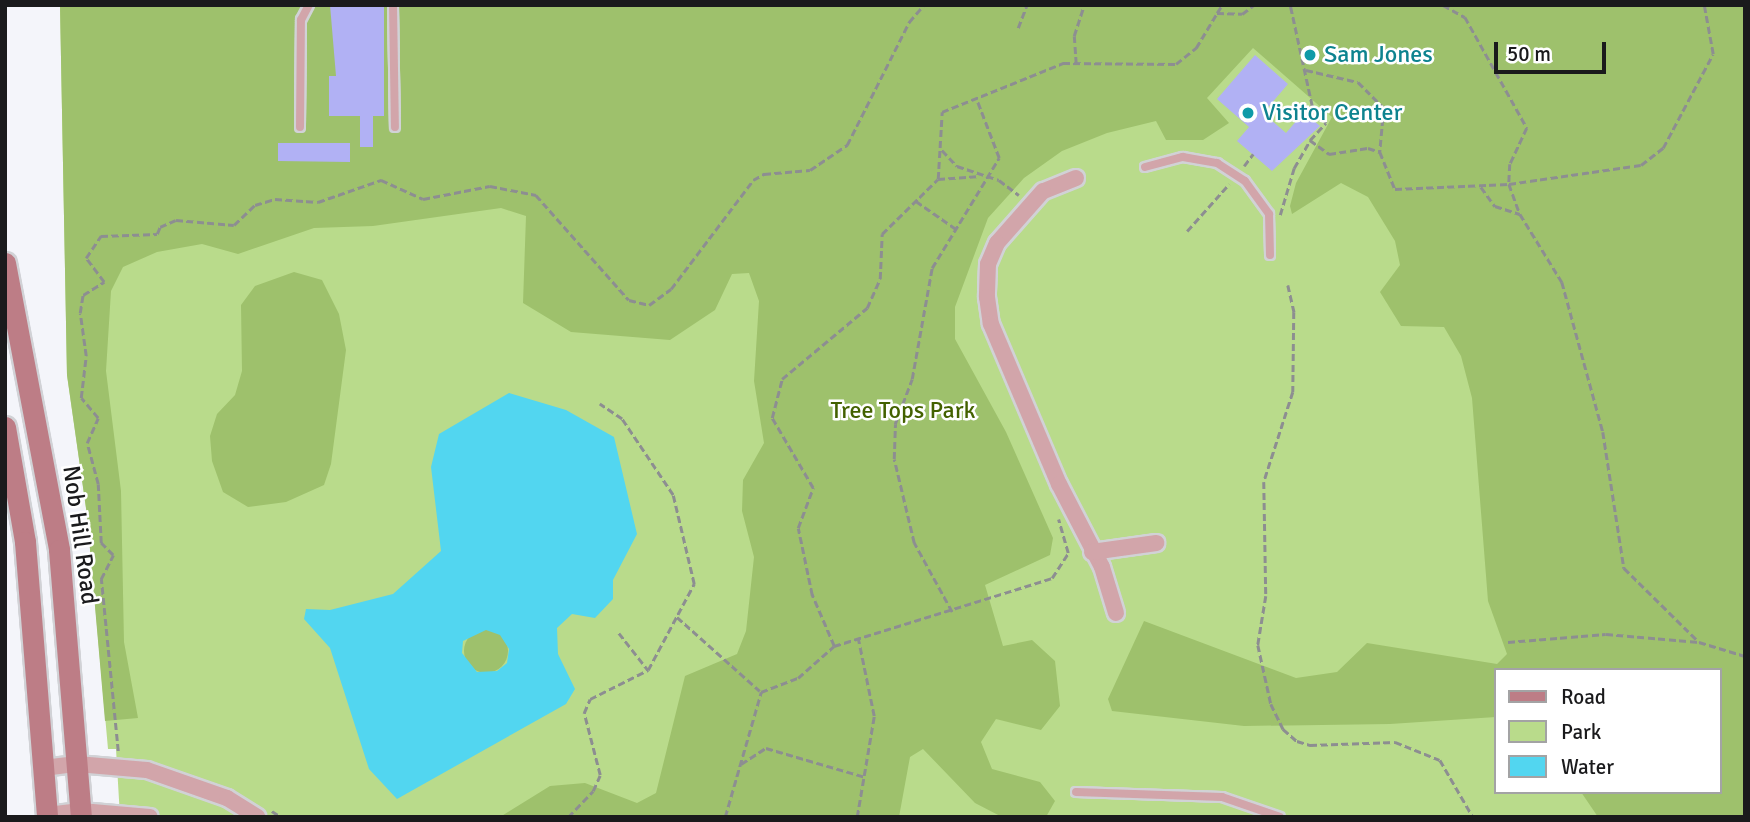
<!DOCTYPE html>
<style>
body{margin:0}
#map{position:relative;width:1750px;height:822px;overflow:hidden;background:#f4f5fa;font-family:Signika,sans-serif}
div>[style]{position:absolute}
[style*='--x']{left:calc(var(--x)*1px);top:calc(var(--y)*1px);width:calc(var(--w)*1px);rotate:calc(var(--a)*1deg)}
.green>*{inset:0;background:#b9db8b}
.forest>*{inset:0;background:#9ec16c}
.round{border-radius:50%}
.water>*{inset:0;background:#52d6f0}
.building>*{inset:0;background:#b1b1f4}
.path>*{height:2.5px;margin-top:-1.25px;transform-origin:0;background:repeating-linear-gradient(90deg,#8d8e91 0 7px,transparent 0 10.5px)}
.roads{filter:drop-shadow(2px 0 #d1d2d6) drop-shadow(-2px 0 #d1d2d6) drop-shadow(0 2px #d1d2d6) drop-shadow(0 -2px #d1d2d6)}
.service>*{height:8px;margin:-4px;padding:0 4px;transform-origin:4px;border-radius:4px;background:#d2a5aa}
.minor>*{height:16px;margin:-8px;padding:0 8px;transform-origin:8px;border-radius:8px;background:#d2a5aa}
.secondary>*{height:21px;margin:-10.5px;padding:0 10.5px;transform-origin:10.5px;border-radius:10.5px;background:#bd7d86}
.dots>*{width:19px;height:19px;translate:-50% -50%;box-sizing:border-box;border:4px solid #fff;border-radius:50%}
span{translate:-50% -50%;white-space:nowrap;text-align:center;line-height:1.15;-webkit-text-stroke:5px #fff;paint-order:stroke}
.culture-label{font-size:24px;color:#0d838f}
.left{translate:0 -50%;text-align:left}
.park-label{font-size:24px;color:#436100}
.street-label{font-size:24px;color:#1a1a1c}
.frame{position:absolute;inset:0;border:7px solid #1a1a1c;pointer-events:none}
.legend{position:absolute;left:1494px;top:668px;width:228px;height:126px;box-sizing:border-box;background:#fff;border:2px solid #a3a3a4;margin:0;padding:9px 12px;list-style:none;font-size:21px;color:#1a1a1c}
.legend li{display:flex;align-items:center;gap:14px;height:35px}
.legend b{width:35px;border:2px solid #a3a3a4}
.scale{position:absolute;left:1494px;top:42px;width:112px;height:32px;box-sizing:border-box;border:4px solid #1a1a1c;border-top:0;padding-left:9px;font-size:21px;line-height:24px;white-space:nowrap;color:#1a1a1c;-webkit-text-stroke:5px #fff;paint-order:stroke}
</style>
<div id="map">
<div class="green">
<i style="clip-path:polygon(evenodd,60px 5px,1745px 5px,1745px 817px,120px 817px,116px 749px,108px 749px,87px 515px,67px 375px,60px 5px,1496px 670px,1720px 670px,1720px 792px,1496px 792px,1496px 670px)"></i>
</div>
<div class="forest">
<i style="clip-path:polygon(60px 5px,1745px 5px,1745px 817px,1598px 817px,1581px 792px,1720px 792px,1720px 670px,1496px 670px,1496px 717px,1390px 724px,1244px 726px,1112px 711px,1108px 699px,1144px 621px,1296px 678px,1337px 672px,1367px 643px,1497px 664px,1507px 654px,1488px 601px,1472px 398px,1461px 356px,1444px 327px,1401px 326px,1380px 292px,1400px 265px,1395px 241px,1368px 197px,1341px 183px,1292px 214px,1290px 206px,1296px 183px,1332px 117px,1253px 48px,1207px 98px,1229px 123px,1203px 140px,1166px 140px,1156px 121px,1107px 133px,1062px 151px,1024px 178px,988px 218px,955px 307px,955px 339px,1006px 432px,1053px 538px,1050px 555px,985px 585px,1003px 646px,1032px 640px,1055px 661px,1060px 706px,1041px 730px,996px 719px,981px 742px,992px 769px,1040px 782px,1055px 801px,1046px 817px,1002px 817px,975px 803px,923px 749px,910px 757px,899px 817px,500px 817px,550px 786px,585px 783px,637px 803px,656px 793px,685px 676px,737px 654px,746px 631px,754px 557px,742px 511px,743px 480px,764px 443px,754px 381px,759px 301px,749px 273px,732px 274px,715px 310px,670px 340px,571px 332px,523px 303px,526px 216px,501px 208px,373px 226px,314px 228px,238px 254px,202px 244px,157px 252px,123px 267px,111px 291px,106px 371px,121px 491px,124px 642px,138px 718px,105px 721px,87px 515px,67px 375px)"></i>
<i style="clip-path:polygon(294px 272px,322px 280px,339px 314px,346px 350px,331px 464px,324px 485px,286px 502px,248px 507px,223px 492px,212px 461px,210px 436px,217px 414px,235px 395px,242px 371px,241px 305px,255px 286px)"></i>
<i class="round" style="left:464px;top:629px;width:44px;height:44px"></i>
</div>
<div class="water">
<i style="clip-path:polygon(evenodd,509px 393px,566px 410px,614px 437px,637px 534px,613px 580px,613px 599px,595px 618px,572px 614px,557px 628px,558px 654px,575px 689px,566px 704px,397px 799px,369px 769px,330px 648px,304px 619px,306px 609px,330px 610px,393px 594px,441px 551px,431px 467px,439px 434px,509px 393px,486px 630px,500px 635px,509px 649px,507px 663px,497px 671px,477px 672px,462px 653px,463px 641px,486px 630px)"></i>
</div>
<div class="building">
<i style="clip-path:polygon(330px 5px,384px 5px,384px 116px,373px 116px,373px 147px,360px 147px,360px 116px,329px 116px,329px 76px,336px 76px)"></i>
<i style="clip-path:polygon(1255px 55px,1288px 84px,1263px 113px,1286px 133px,1304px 112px,1320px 126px,1272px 171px,1237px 141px,1249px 127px,1217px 99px)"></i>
<i style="clip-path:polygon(278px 143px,350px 143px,350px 162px,278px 161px)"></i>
</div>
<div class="path">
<i style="--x:1443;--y:5;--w:25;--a:29"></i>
<i style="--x:1465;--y:17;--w:127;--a:60.8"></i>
<i style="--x:1527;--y:128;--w:40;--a:115"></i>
<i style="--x:1510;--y:164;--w:20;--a:93"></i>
<i style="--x:1509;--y:184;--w:133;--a:-8.2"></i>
<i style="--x:1641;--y:165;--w:28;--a:-38"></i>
<i style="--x:1663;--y:148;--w:106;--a:-62"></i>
<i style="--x:1713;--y:54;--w:50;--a:-100.4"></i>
<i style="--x:1217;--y:13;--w:9;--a:-58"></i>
<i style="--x:1018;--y:28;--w:25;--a:-69"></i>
<i style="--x:1076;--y:64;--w:28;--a:-94"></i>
<i style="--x:1074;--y:36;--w:33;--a:-72"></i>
<i style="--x:1306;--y:70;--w:53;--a:13"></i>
<i style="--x:1358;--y:82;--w:37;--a:45"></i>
<i style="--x:1384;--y:108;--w:44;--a:95.2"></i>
<i style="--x:1380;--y:152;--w:40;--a:68"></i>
<i style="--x:1395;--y:189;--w:114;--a:-2.5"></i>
<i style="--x:1509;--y:184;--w:32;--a:70"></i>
<i style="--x:1520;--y:214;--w:80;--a:58.3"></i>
<i style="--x:1562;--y:282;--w:156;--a:74.7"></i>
<i style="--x:1603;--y:432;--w:138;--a:81.2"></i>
<i style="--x:1624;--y:568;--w:105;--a:44.6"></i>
<i style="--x:1699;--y:642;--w:48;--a:16.9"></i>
<i style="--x:1310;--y:140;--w:24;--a:36"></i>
<i style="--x:1329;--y:154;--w:39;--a:-9"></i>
<i style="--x:1368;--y:148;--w:13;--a:18"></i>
<i style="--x:942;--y:150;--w:22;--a:47"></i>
<i style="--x:957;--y:166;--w:44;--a:18.4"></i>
<i style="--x:999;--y:180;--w:25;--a:37"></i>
<i style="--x:1244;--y:166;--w:15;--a:-53"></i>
<i style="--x:938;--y:179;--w:39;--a:-4"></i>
<i style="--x:1481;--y:187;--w:24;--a:54"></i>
<i style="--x:1495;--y:206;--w:26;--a:18"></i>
<i style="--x:916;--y:201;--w:49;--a:35"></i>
<i style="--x:1280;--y:215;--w:49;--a:-73.4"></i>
<i style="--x:1294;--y:168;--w:32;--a:-60"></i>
<i style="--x:1310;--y:140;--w:23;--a:-47"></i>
<i style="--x:1326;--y:123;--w:22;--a:-129"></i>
<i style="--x:1312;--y:106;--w:103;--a:-102.3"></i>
<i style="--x:1187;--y:231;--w:63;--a:-48.2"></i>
<i style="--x:1288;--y:285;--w:28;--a:77"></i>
<i style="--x:1294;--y:312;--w:80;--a:90.7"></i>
<i style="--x:1293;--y:392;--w:95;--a:107.9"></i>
<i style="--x:1264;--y:482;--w:114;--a:89"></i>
<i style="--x:1266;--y:596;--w:50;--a:99.3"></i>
<i style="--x:1258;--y:645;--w:60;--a:77.6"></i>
<i style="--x:1271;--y:704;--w:28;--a:64"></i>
<i style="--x:1283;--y:729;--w:18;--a:41"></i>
<i style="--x:1297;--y:741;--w:14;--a:17"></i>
<i style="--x:1310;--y:745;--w:85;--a:-2"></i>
<i style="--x:1395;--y:742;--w:48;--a:21.8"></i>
<i style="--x:1440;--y:760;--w:66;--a:59.9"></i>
<i style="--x:952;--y:612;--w:79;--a:-118.8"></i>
<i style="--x:914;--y:543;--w:86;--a:-103.4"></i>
<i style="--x:894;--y:459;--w:35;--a:-88"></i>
<i style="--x:895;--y:424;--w:48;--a:-69.3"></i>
<i style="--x:912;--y:379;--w:113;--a:-79.8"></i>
<i style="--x:932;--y:268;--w:129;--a:-58.7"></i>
<i style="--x:999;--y:158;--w:64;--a:-111"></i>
<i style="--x:677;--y:617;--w:111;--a:41.7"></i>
<i style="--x:619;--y:633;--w:47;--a:51.9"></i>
<i style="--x:1508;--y:642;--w:98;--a:-4.7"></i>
<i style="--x:1606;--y:634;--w:93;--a:4.9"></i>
<i style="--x:834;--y:646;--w:56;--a:-113.3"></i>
<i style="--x:812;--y:595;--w:68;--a:-101.8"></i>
<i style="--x:798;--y:528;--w:43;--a:-69.4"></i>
<i style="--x:813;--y:488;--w:81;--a:-120.4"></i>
<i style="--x:772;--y:418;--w:40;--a:-75.6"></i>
<i style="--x:782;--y:379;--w:111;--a:-39.9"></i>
<i style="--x:867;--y:308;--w:32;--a:-66"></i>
<i style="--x:880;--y:279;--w:45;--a:-87.5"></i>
<i style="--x:882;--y:234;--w:78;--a:-44.5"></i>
<i style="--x:938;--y:179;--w:67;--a:-86.6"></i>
<i style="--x:942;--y:112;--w:131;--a:-22"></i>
<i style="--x:1063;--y:63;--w:113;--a:0.5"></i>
<i style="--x:1176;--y:64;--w:26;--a:-39"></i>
<i style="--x:1196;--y:48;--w:41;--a:-59"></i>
<i style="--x:1217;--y:13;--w:25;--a:2"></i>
<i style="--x:1242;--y:14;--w:15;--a:-37"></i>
<i style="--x:118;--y:751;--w:173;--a:-95.6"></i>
<i style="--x:101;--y:579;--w:27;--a:-63"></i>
<i style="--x:113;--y:555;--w:17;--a:-135"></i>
<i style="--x:101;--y:543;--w:59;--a:-92.9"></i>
<i style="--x:98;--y:484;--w:42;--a:-105"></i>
<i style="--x:87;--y:443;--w:27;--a:-66"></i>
<i style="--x:98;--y:418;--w:26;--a:-130"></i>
<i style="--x:81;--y:398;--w:42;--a:-83.2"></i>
<i style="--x:86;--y:356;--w:43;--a:-97.9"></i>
<i style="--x:80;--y:313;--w:18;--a:-81"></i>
<i style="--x:83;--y:295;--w:25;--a:-32"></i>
<i style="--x:104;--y:282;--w:30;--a:-127"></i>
<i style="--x:86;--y:258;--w:27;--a:-56"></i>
<i style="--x:101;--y:236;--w:56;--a:-2"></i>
<i style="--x:157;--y:234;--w:8;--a:-67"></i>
<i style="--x:160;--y:227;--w:17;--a:-24"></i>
<i style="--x:176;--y:220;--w:58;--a:4.9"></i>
<i style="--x:234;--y:225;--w:29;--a:-44"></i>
<i style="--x:255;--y:205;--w:21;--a:-17"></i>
<i style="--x:275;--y:199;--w:43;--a:4"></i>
<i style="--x:318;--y:202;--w:67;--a:-19.2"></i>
<i style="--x:381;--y:180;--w:46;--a:24.3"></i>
<i style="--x:423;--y:199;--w:68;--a:-11"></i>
<i style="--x:490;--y:186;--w:47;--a:11.1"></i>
<i style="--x:536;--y:195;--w:140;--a:48.5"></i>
<i style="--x:629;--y:300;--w:21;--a:14"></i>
<i style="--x:649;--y:305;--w:27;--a:-36"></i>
<i style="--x:671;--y:289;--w:136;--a:-53"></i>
<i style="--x:753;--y:180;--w:13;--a:-29"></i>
<i style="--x:764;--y:174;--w:46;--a:-5"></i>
<i style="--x:810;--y:170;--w:45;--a:-34"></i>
<i style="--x:847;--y:145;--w:138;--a:-63.2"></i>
<i style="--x:909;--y:22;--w:23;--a:-49"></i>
<i style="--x:741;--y:764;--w:30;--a:-33"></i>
<i style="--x:766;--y:748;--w:103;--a:16.3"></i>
<i style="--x:272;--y:811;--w:11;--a:34"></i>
<i style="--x:568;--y:817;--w:36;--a:-46"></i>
<i style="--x:593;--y:791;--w:17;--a:-66"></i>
<i style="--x:600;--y:775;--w:64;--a:-104.5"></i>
<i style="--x:584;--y:713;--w:15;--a:-67"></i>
<i style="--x:590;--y:699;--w:65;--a:-26.6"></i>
<i style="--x:648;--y:670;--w:98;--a:-61.9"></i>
<i style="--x:694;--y:584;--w:91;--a:-103.3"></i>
<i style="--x:673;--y:495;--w:92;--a:-123.9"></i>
<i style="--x:622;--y:419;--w:27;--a:-146"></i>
<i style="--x:725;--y:817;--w:130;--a:-73.9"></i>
<i style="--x:761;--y:692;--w:40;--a:-21"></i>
<i style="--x:798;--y:678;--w:48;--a:-41.6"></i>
<i style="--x:834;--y:646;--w:228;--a:-17.3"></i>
<i style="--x:1052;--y:578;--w:30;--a:-57"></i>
<i style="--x:1068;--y:553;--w:35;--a:-106"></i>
<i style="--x:857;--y:817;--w:102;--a:-80.4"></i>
<i style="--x:874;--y:716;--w:80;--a:-101.6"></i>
</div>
<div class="roads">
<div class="service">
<i style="--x:393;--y:5;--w:122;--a:89.1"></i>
<i style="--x:300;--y:127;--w:107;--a:-89.5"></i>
<i style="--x:301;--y:20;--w:17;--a:-62"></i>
<i style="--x:1145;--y:167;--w:39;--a:-15"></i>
<i style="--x:1183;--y:157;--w:35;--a:10"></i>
<i style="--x:1217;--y:163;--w:33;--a:33"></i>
<i style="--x:1245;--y:181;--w:41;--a:54"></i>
<i style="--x:1269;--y:214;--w:41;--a:88.6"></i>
<i style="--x:1076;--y:792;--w:146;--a:2"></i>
<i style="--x:1222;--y:797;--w:61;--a:19"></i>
</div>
<div class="minor">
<i style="--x:1076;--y:178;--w:35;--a:158"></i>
<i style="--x:1043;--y:191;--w:69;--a:131.5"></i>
<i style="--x:997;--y:243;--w:23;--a:113"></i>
<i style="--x:988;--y:264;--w:33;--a:92"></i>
<i style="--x:987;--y:297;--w:27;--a:82"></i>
<i style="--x:991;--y:324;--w:174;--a:67"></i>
<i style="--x:1059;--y:484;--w:93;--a:62.6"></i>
<i style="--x:1102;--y:567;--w:48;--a:73.1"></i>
<i style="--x:1092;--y:552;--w:65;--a:-8"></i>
<i style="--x:43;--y:768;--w:34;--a:-7"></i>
<i style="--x:77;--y:764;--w:70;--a:4.9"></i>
<i style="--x:147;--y:770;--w:85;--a:19.3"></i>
<i style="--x:227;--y:798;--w:36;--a:32"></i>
<i style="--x:47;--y:815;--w:34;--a:-7"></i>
<i style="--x:81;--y:811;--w:69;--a:5"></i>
</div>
<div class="secondary">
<i style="--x:5;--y:263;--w:292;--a:79.3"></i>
<i style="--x:59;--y:550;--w:268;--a:85.3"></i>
<i style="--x:5;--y:427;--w:117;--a:80.1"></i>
<i style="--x:25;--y:542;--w:276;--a:85.4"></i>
</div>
</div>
<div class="dots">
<i style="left:1310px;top:55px;background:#0f9aa8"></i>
<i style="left:1248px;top:113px;background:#0f9aa8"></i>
</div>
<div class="culture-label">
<span class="left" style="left:1324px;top:55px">Sam Jones</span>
<span class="left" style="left:1262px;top:113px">Visitor Center</span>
</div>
<div class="park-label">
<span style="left:903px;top:411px">Tree Tops Park</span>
</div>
<div class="street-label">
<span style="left:80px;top:535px;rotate:82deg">Nob Hill Road</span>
</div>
<div class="frame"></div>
<ul class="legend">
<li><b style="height:9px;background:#bd7d86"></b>Road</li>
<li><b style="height:19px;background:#b9db8b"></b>Park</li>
<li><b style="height:19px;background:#52d6f0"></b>Water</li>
</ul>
<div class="scale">50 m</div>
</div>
